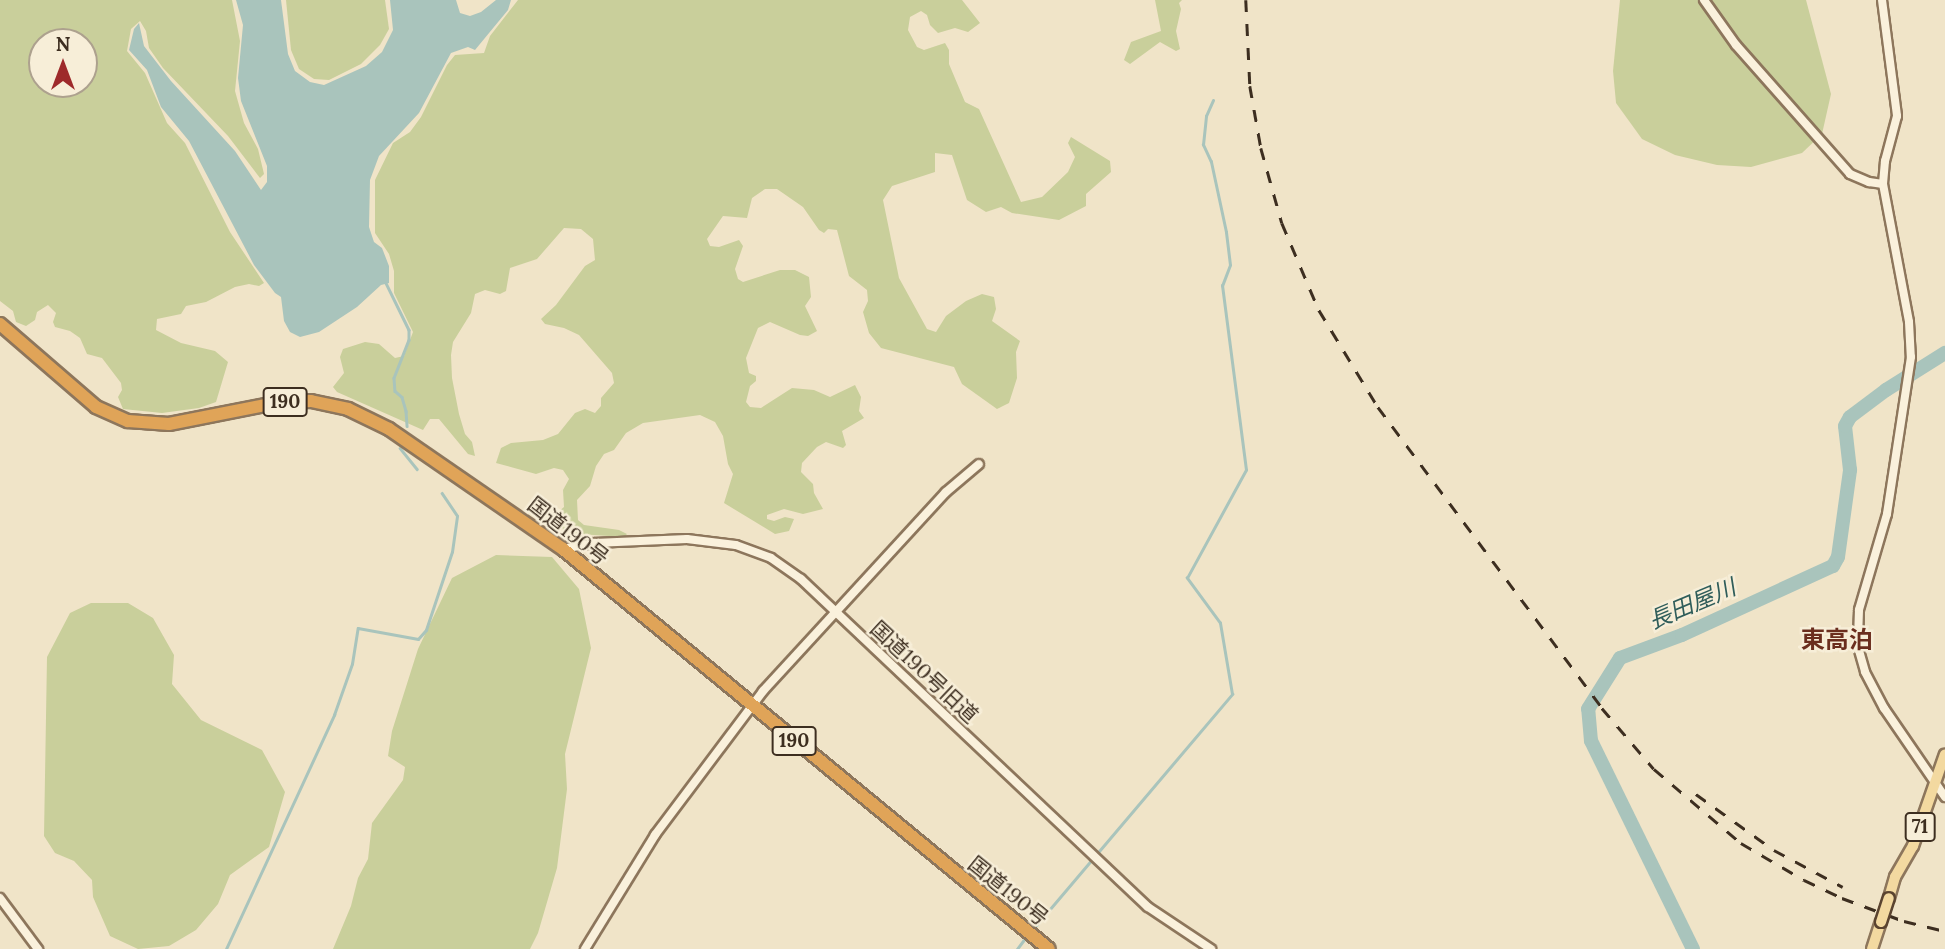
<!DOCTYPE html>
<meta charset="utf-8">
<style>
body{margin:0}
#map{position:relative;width:1945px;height:949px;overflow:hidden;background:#f0e4c8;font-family:Lora,"Noto Sans JP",serif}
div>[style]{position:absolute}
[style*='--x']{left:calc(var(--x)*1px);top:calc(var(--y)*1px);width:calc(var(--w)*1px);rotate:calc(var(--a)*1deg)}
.green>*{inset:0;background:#c9cf9b}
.water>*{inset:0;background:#a9c4bc}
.stream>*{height:2.5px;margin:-1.25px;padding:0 1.25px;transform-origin:1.25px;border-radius:1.25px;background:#a9c4bc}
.river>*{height:14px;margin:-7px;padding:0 7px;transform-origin:7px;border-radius:7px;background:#a9c4bc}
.roads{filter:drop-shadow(2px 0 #8d765c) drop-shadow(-2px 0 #8d765c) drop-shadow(0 2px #8d765c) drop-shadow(0 -2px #8d765c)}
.minor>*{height:8px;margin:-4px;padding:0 4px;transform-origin:4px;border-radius:4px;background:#faf1dc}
.major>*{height:10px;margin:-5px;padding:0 5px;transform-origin:5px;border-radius:5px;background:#f3d9a0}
.highway>*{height:12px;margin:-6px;padding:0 6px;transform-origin:6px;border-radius:6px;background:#e0a458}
.rail>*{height:2.5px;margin-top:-1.25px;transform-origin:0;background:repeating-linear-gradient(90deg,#3d2e20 0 12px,transparent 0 24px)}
.bridges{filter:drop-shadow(2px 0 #5b4430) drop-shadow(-2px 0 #5b4430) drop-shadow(0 2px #5b4430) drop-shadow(0 -2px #5b4430)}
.major-bridge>*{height:10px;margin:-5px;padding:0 5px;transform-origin:5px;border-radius:5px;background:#f3d9a0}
span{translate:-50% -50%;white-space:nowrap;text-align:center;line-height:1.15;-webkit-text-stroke:5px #f7eed8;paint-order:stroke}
.shield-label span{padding:2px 5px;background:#f7eed8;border:2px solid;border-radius:5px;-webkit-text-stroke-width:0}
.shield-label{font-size:19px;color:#3d2e20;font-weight:700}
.street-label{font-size:21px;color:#3d2e20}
.water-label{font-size:23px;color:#2f5d5a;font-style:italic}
.quarter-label{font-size:24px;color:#6b2e1e;font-weight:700}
.north{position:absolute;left:28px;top:28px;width:70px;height:70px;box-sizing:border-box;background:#f7eed8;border:2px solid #ada18e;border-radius:50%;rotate:0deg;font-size:19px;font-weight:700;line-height:28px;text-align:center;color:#3d2e20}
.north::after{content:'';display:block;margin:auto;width:24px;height:32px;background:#9e2a2b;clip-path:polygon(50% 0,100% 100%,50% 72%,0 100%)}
</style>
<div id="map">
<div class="green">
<i style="clip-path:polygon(evenodd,0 0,232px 0,240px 41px,235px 91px,244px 123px,258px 149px,264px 174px,260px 178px,228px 136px,163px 68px,149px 48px,146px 31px,140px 21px,131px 29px,127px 51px,145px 73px,167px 123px,185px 143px,230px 232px,264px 283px,259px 286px,249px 284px,235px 287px,206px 302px,186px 306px,181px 314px,157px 319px,156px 330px,181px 343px,215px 351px,228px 362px,216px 402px,199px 408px,162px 413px,123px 409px,118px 397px,122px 390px,121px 383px,102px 358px,87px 354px,80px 338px,70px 331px,55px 327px,53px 322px,56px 313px,48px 305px,37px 312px,35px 320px,26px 326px,16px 322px,13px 311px,0 301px,0 0,42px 42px,84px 42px,84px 84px,42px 84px,42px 42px)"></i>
<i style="clip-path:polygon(286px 0,385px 0,389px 29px,380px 45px,361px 64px,329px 80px,314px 79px,299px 69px,291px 50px)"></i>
<i style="clip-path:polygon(518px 0,962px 0,980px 23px,968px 32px,955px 28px,938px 33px,930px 25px,927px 15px,921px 11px,910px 17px,908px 30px,917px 47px,924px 50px,945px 43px,949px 50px,949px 64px,965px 102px,979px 109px,1021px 202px,1042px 197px,1068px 172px,1075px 157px,1068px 143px,1071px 137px,1110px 161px,1111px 172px,1086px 194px,1086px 206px,1059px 220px,1012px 213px,1001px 207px,986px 212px,967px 200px,952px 155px,935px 153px,935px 172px,892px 186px,883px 200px,899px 278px,927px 329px,936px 332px,946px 316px,966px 301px,982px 294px,994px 297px,996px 309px,992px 321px,1020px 341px,1016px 352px,1017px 378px,1009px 403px,997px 409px,962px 384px,954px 367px,881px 348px,869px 333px,863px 312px,868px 301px,867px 290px,849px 276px,837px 230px,828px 229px,824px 233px,819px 230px,803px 207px,777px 189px,765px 189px,752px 198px,747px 218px,723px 216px,707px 239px,710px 246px,719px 247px,739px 240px,743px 246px,735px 269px,738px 279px,743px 282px,780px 270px,795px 270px,809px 277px,811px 297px,805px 306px,817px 331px,808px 336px,800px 335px,770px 322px,758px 328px,746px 358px,749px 373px,756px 376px,756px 381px,750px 386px,746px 402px,750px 407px,761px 408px,792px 388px,814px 390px,830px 397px,855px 385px,861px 397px,859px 411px,864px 418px,842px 431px,846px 445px,843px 448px,826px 442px,817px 447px,802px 463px,801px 472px,813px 484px,814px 493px,823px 509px,803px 514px,784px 509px,767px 515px,767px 519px,774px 521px,785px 517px,794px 519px,789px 531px,775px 534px,724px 503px,733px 474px,728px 464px,723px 436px,715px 422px,700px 415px,643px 423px,626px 433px,614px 450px,604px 454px,596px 466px,590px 486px,577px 500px,578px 520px,584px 525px,619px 530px,627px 534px,624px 537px,579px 534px,564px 530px,552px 517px,564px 507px,563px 490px,569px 479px,563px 470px,554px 468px,536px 474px,496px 463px,501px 448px,511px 443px,543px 440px,558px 434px,575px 413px,585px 409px,595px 413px,601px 406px,601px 398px,614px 383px,612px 373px,579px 335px,564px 328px,545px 324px,541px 319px,556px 305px,585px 266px,595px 260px,593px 239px,581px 229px,564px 228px,537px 259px,510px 268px,506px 291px,500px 294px,485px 290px,475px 294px,471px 313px,453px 342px,451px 355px,452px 378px,459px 414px,465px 434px,472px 442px,475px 456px,468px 454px,439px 419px,430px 419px,423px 430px,337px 392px,333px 387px,344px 373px,340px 357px,343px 349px,365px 342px,379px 344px,395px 358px,404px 356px,413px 332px,394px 293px,394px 271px,389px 254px,375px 233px,375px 180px,393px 143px,410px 132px,421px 117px,447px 65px,455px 55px,484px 53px,490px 36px)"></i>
<i style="clip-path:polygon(1155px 0,1182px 0,1179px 3px,1181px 9px,1176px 31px,1180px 49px,1176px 51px,1160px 42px,1130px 64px,1124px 60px,1131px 42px,1161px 31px)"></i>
<i style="clip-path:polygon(1620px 0,1806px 0,1831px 94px,1822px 134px,1802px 153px,1751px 167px,1717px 165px,1675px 155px,1642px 139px,1616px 103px,1613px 71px)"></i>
<i style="clip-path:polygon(496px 555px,552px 557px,579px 589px,591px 648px,565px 754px,567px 789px,557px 868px,538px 933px,530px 949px,333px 949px,351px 906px,358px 878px,368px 859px,372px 823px,403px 780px,405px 767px,388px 756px,392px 731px,418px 649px,452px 578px)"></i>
<i style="clip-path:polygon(91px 603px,128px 603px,153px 618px,174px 655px,172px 684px,201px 720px,262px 750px,285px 792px,269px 847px,230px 875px,218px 904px,196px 930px,169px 946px,138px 949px,110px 936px,93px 897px,92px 880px,74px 861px,55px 853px,44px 836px,47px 657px,70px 613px)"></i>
</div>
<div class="water">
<i style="clip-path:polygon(236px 0,281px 0,288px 54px,295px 71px,310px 82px,324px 85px,366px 66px,382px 52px,393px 30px,390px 0,456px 0,460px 13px,470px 16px,481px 12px,496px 0,511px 0,508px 10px,475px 50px,468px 47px,451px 53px,419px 113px,379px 156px,370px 180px,369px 227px,374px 242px,382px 248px,389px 266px,389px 283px,381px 285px,357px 307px,319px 332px,300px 337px,290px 332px,284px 321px,281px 297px,275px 293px,254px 265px,189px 141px,161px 107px,147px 70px,129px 50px,134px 29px,139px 23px,144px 46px,171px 81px,235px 151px,261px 190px,267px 182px,267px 166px,241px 101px,238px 78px,243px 25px)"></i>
</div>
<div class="stream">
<i style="--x:386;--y:283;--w:52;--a:63.9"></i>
<i style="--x:409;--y:330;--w:10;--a:90"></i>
<i style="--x:409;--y:340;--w:41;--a:111.5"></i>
<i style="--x:394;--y:378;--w:13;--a:86"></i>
<i style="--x:395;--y:391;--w:9;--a:41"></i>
<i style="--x:402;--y:397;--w:15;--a:74"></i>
<i style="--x:406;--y:411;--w:15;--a:86"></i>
<i style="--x:400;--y:448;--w:27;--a:51"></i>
<i style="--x:1033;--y:929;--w:308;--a:-49.7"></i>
<i style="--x:1232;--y:694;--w:72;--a:-99.6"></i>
<i style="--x:1220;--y:623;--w:56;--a:-126.3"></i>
<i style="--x:1187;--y:578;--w:123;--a:-61.4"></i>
<i style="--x:1246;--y:470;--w:186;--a:-97.4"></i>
<i style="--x:1222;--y:286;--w:22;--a:-69"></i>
<i style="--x:1230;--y:265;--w:33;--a:-97"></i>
<i style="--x:1226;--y:232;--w:72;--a:-102.1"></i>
<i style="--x:1211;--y:162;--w:19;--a:-115"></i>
<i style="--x:1203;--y:145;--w:29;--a:-84"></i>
<i style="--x:1206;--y:116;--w:17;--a:-66"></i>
<i style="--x:226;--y:949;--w:258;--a:-65.2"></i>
<i style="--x:334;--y:715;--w:54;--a:-70.6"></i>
<i style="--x:352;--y:664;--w:36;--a:-81"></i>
<i style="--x:358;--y:628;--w:61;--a:10.4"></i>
<i style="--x:418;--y:639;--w:12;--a:-48"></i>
<i style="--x:426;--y:630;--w:82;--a:-71.6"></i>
<i style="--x:452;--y:552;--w:36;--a:-82"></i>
<i style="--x:457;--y:516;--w:27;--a:-124"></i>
<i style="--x:1017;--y:949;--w:15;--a:-53"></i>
</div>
<div class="river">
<i style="--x:1693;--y:949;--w:232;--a:-116.1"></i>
<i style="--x:1591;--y:741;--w:32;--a:-95"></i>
<i style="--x:1588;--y:709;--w:60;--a:-57.9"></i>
<i style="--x:1620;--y:658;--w:66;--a:-20.4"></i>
<i style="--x:1682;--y:635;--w:166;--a:-24.6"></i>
<i style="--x:1833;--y:566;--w:10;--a:-61"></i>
<i style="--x:1838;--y:557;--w:88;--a:-82.1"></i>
<i style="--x:1850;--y:470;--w:44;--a:-96.5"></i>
<i style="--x:1845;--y:426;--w:10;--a:-61"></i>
<i style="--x:1850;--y:417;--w:45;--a:-36.9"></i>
<i style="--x:1886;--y:390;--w:70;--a:-32.1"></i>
</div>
<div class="roads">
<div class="minor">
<i style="--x:1704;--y:0;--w:55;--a:54.6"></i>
<i style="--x:1736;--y:45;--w:172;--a:48.5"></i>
<i style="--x:1850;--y:174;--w:21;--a:23"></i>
<i style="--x:1869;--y:182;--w:14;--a:8"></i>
<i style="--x:1882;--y:0;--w:117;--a:82.6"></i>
<i style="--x:1897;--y:116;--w:47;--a:104.9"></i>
<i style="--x:1885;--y:161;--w:23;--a:95"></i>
<i style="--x:1883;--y:184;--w:140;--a:79.3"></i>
<i style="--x:1909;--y:322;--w:35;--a:87"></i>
<i style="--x:1911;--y:357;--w:159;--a:98.7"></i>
<i style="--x:1887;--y:514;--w:100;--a:106.3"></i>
<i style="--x:1859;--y:610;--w:37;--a:92"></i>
<i style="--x:1858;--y:647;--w:26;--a:74"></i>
<i style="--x:1865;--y:672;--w:41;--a:62.2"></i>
<i style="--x:1884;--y:708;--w:108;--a:55.6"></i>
<i style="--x:563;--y:549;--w:32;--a:-11"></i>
<i style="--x:594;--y:543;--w:93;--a:-2.5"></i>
<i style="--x:687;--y:539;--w:49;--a:7"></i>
<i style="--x:736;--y:545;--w:37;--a:20"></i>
<i style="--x:771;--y:558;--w:37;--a:35"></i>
<i style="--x:801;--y:579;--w:477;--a:43.4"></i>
<i style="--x:1148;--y:907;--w:76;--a:33.7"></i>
<i style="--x:0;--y:898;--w:64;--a:53.3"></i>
<i style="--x:585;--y:949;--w:134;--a:-58.4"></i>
<i style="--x:655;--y:835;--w:180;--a:-53.1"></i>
<i style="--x:763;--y:691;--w:270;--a:-47.4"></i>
<i style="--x:946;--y:492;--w:43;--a:-40.3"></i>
</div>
<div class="major">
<i style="--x:1889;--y:898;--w:22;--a:-74"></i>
<i style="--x:1895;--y:877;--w:36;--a:-60"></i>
<i style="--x:1913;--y:846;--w:97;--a:-70.8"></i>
<i style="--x:1872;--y:949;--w:28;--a:-72"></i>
</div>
<div class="highway">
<i style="--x:0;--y:324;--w:127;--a:40.8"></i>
<i style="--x:96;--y:407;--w:35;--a:24"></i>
<i style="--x:128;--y:421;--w:41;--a:4.2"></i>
<i style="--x:169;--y:424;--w:113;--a:-11.2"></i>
<i style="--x:280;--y:402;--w:31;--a:-2"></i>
<i style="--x:311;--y:401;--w:38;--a:12"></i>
<i style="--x:348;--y:409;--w:46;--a:26"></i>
<i style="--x:389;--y:429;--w:211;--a:34.6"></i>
<i style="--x:563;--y:549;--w:629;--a:39.46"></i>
</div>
</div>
<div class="rail">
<i style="--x:1246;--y:0;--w:86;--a:87.3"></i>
<i style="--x:1250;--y:86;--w:63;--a:79.9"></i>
<i style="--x:1261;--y:148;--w:78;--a:74.4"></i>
<i style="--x:1282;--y:223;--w:95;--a:67"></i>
<i style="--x:1319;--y:310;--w:114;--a:58.7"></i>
<i style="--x:1378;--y:407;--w:375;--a:53.3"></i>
<i style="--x:1602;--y:708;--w:80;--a:49.6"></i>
<i style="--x:1654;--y:769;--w:114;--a:40.4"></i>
<i style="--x:1741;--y:843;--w:73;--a:30.4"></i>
<i style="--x:1804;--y:880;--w:42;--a:25.3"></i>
<i style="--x:1842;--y:898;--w:66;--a:20.4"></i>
<i style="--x:1904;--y:921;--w:42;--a:13.7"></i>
<i style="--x:1696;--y:794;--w:96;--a:35.7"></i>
<i style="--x:1774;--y:850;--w:78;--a:28.2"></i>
</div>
<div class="bridges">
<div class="major-bridge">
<i style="--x:1881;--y:922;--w:25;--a:-72"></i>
</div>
</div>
<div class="shield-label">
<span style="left:285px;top:402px">190</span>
<span style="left:794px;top:741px">190</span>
<span style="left:1920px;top:827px">71</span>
</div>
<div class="street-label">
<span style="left:568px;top:531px;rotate:38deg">国道190号</span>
<span style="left:924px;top:672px;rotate:43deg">国道190号旧道</span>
<span style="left:1008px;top:891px;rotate:39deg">国道190号</span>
</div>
<div class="water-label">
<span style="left:1692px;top:604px;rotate:-23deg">長田屋川</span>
</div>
<div class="quarter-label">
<span style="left:1837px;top:640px">東高泊</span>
</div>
<div class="north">N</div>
</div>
